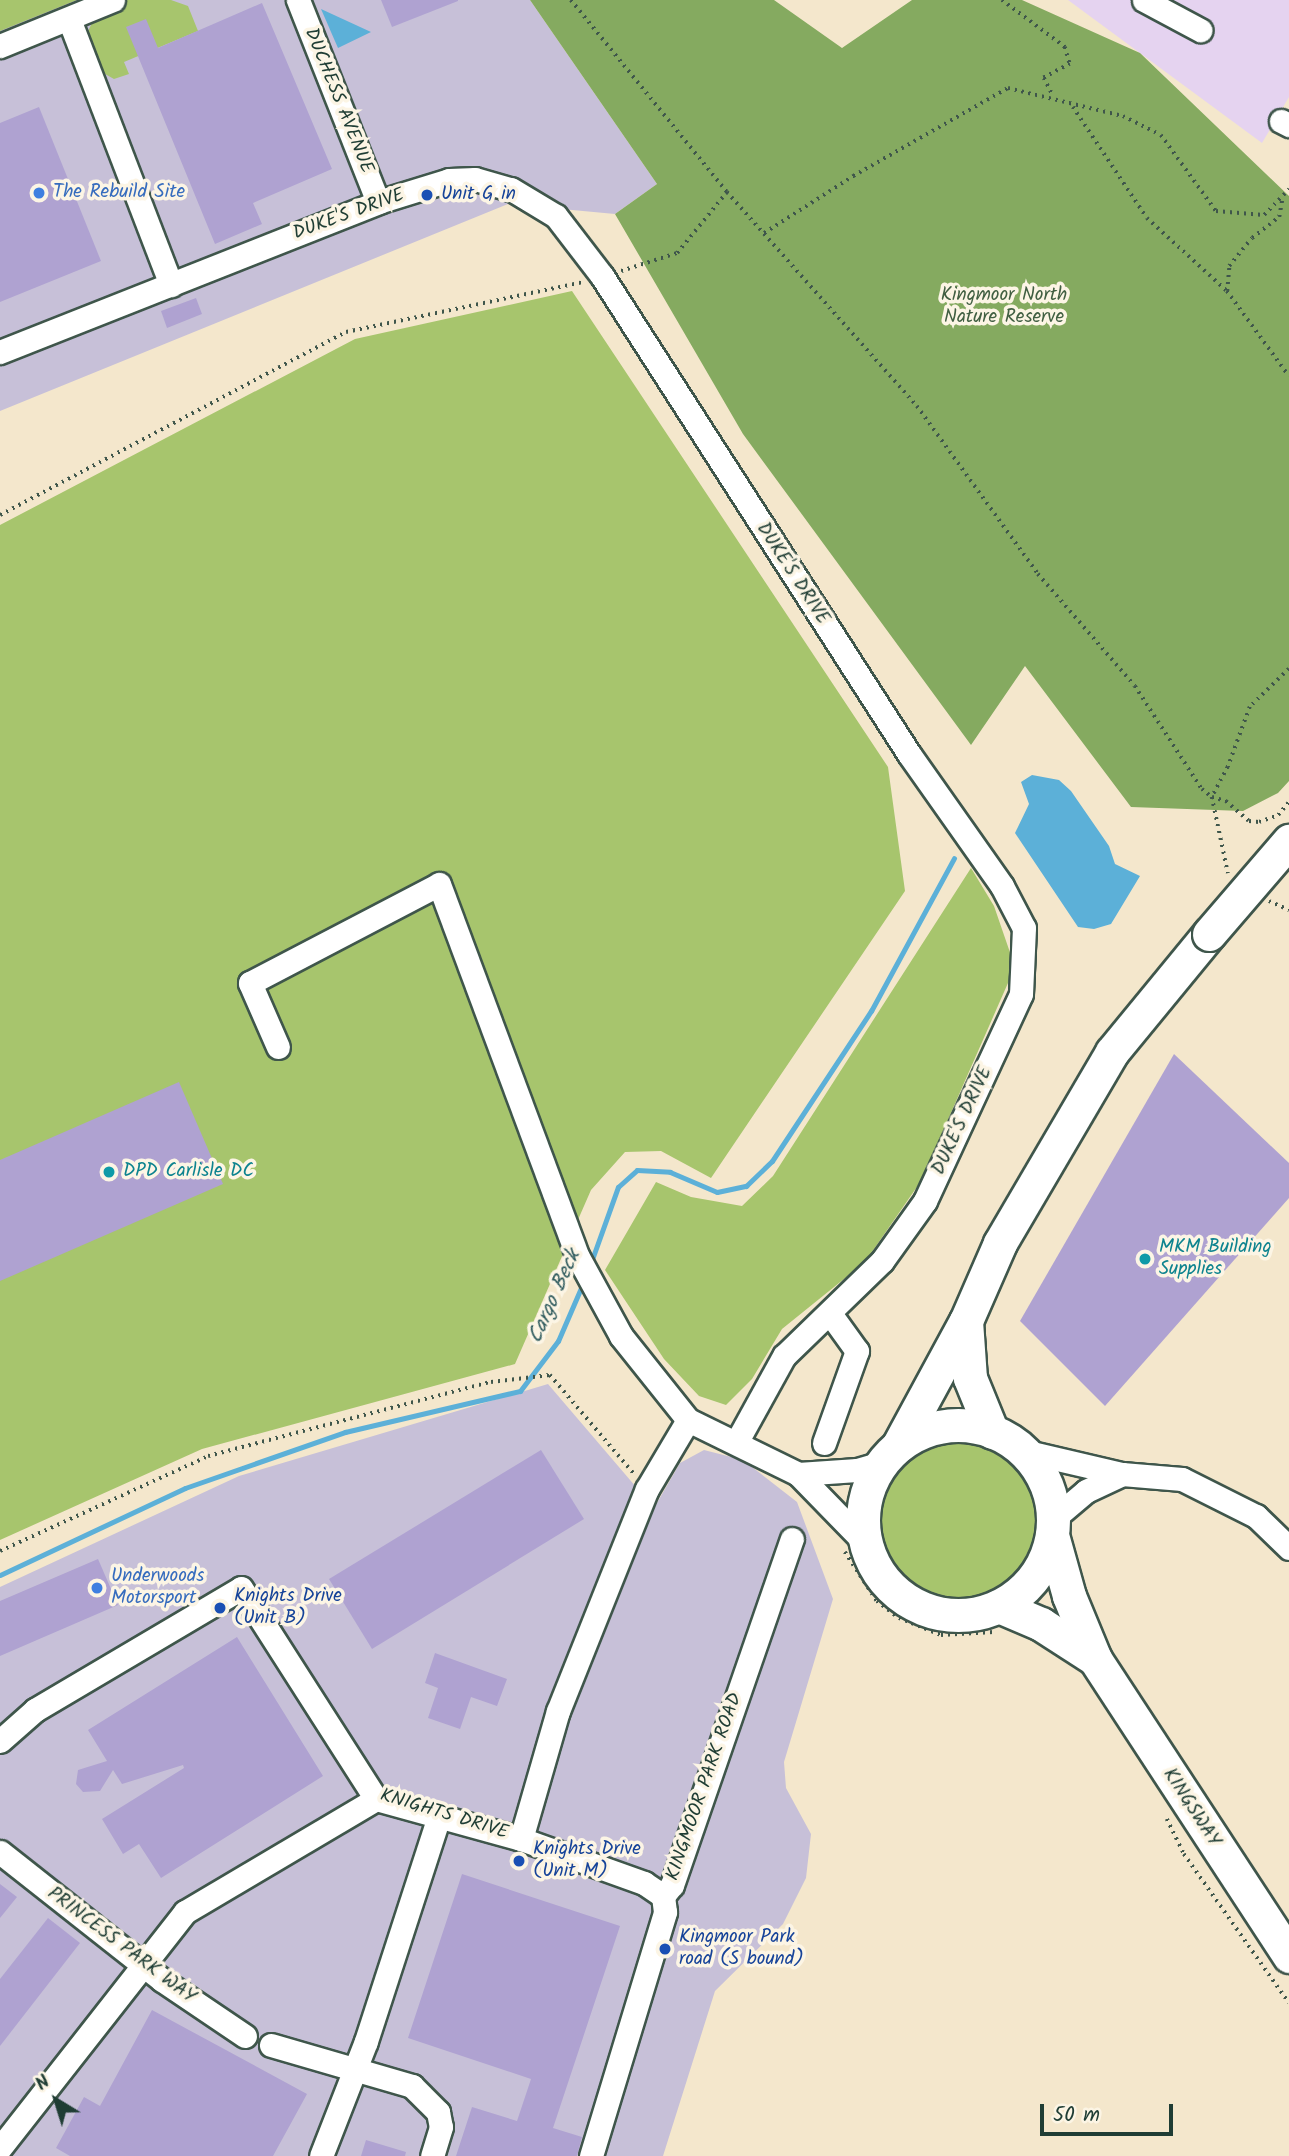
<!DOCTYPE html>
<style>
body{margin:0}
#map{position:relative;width:1289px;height:2156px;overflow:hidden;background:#f4e7cc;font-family:Kalam,sans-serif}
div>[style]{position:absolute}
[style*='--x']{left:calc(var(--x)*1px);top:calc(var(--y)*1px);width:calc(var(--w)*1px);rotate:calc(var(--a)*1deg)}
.built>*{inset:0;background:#e5d3f0}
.industrial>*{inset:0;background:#c7c0d8}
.green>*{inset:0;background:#a7c56d}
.round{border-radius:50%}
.forest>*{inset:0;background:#85aa60}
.water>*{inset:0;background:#5cb0d8}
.stream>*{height:5px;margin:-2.5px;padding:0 2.5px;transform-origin:2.5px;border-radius:2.5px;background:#5cb0d8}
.building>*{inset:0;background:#afa2d1}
.path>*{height:3.5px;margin-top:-1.75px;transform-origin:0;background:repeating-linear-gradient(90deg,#3f564b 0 2px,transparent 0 7px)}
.roads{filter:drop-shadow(2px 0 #3f564b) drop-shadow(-2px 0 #3f564b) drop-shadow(0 2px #3f564b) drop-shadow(0 -2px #3f564b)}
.minor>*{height:23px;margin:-11.5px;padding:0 11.5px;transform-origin:11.5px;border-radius:11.5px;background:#fff}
.highway>*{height:33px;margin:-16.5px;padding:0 16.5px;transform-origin:16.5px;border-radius:16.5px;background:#fff}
.highway>.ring{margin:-16.5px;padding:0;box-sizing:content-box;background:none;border:33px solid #fff;border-radius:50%}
.bridges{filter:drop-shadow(2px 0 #3f564b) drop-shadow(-2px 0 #3f564b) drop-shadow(0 2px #3f564b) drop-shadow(0 -2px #3f564b)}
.highway-bridge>*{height:33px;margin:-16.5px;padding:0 16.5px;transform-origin:16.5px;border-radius:16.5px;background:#fff}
.dots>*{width:19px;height:19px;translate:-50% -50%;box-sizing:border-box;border:4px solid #fcf5e5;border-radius:50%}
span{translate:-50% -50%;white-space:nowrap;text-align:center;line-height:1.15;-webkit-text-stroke:7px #fcf5e5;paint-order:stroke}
.street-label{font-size:19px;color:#1f3d34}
.shop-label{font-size:19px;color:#366cbe}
.left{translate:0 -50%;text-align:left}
.transit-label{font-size:19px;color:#164399}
.park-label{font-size:19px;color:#415f42}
.culture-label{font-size:19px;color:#0d838f}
.water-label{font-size:21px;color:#2e5a5d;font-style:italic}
.north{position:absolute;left:21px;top:2065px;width:70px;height:70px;-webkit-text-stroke:5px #fcf5e5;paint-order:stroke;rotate:322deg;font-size:19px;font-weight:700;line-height:28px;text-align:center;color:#1f3d34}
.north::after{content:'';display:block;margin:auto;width:24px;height:32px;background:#1f3d34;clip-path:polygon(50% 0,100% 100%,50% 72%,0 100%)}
.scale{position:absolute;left:1040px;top:2104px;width:133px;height:32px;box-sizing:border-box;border:4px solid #1f3d34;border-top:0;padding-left:9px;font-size:21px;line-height:24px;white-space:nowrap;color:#1f3d34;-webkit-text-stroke:5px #fcf5e5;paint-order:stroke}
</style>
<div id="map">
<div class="built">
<i style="clip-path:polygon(1068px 0,1289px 0,1289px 97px,1262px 143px)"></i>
</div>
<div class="industrial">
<i style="clip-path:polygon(0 0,530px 0,657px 184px,615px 214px,508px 204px,0 411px)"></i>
<i style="clip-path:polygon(548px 1384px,654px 1508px,680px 1463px,704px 1450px,743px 1460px,797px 1502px,833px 1599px,784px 1762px,786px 1788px,811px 1834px,806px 1878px,783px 1924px,715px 1991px,663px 2156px,0 2156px,0 1587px,239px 1476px)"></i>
</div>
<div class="green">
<i style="clip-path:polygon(0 0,77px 0,0 31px)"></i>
<i style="clip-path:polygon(126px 0,171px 0,188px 6px,198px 31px,124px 62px,129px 74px,114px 79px,105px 74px,87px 33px,94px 19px)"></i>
<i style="clip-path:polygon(572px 291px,888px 767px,905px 891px,711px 1178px,661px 1151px,625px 1152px,591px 1190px,515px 1364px,202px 1449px,0 1540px,0 525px,355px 339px)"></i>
<i style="clip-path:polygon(971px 868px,994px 906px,1015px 967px,921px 1181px,865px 1262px,782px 1329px,752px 1379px,726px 1405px,699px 1396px,664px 1359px,605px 1270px,656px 1182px,691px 1197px,742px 1206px,773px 1176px)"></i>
<i class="round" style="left:877px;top:1439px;width:162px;height:162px"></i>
</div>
<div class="forest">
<i style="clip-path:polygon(530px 0,774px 0,842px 48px,912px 0,1022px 0,1140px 53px,1289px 196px,1289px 781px,1278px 793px,1243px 811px,1131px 807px,1025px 666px,971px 745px,743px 434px,615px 214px,657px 184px)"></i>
</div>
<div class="water">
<i style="clip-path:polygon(321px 9px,371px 32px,338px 48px)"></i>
<i style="clip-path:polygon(1032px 775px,1059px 780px,1071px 791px,1109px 846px,1115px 864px,1140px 876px,1111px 924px,1094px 929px,1078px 927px,1015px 833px,1029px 804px,1021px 782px)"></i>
</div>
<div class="stream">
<i style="--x:590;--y:1265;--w:83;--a:-70.3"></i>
<i style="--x:618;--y:1187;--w:25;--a:-42"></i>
<i style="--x:637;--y:1170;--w:33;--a:3"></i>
<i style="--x:670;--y:1172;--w:51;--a:23.1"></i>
<i style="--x:717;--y:1192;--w:30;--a:-12"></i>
<i style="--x:746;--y:1186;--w:36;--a:-44"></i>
<i style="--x:772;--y:1161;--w:180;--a:-56.6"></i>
<i style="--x:871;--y:1011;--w:174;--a:-61.5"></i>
<i style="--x:0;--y:1575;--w:204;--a:-25.2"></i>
<i style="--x:185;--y:1488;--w:170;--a:-19.3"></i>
<i style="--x:345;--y:1432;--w:180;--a:-13.2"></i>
<i style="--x:520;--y:1391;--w:63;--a:-52.8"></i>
<i style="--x:558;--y:1341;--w:65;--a:-66.6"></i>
</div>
<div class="building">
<i style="clip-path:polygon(381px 0,458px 0,458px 1px,392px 27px)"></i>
<i style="clip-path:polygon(262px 3px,332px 169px,253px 203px,262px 224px,215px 244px,126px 27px,146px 19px,158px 48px)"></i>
<i style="clip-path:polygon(39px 107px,101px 261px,0 302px,0 123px)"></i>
<i style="clip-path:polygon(196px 298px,202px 314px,167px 328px,161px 311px)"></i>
<i style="clip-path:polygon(1174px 1054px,1289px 1163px,1289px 1198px,1105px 1406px,1020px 1321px)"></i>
<i style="clip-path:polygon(179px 1082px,223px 1184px,0 1281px,0 1160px)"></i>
<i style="clip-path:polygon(541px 1450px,584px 1519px,372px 1649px,329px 1579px)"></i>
<i style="clip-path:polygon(98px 1559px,118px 1605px,0 1656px,0 1601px)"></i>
<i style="clip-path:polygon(237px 1637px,323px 1776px,161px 1878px,139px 1844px,123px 1854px,102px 1819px,184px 1768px,183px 1765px,122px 1784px,113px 1770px,100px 1791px,83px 1792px,76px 1784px,78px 1770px,107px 1761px,88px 1730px)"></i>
<i style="clip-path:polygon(435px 1653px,507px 1679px,497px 1706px,471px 1697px,460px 1729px,428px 1718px,438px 1688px,425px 1683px)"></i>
<i style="clip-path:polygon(462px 1874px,620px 1926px,553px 2128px,582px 2137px,577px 2156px,456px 2156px,472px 2107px,517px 2121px,531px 2079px,408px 2038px)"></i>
<i style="clip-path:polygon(0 1884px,17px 1897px,0 1918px)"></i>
<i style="clip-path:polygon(48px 1918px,80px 1943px,0 2046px,0 1979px)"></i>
<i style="clip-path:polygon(152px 2010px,307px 2094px,273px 2156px,70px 2156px,56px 2148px,84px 2097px,100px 2106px)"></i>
<i style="clip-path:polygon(366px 2140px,406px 2152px,405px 2156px,361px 2156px)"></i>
</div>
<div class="path">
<i style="--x:571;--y:0;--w:247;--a:50.9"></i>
<i style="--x:727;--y:192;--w:286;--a:48.4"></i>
<i style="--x:917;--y:406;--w:207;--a:54.2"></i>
<i style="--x:1038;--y:574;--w:148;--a:49.1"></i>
<i style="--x:1135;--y:686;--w:123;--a:57"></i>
<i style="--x:1202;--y:789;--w:13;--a:39"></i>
<i style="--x:1212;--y:797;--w:78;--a:78.1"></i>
<i style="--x:1002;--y:0;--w:79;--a:36.7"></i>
<i style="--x:1065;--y:47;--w:18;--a:74"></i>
<i style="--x:1070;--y:64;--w:30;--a:152"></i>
<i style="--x:1044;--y:78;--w:20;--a:63"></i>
<i style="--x:1073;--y:107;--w:133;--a:56.3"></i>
<i style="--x:1147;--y:218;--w:108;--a:42.4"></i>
<i style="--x:1227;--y:291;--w:105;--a:53.9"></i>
<i style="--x:764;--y:233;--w:106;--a:-32.6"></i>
<i style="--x:853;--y:176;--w:178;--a:-29.6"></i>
<i style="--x:1008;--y:88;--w:118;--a:13.7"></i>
<i style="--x:1123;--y:116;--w:42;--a:26.6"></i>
<i style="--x:1161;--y:135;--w:94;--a:54.1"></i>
<i style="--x:1216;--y:211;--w:48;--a:4.8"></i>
<i style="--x:1264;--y:215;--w:36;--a:-46"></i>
<i style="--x:621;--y:271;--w:59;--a:-17.8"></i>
<i style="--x:677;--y:253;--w:79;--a:-50.7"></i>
<i style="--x:1227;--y:291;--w:25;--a:-85"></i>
<i style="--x:1229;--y:266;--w:36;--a:-51"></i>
<i style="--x:1252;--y:238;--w:34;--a:-38"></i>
<i style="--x:1279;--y:217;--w:17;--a:-80"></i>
<i style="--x:0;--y:515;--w:391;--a:-27.9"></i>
<i style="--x:346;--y:332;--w:242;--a:-11.9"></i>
<i style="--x:1289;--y:669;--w:54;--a:135.7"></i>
<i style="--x:1250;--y:707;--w:64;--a:110.1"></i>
<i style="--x:1228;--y:767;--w:34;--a:118"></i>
<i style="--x:1212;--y:797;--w:15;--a:16"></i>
<i style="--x:1226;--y:801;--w:30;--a:41"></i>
<i style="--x:1249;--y:821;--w:10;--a:6"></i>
<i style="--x:1259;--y:822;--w:20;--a:-20"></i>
<i style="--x:1278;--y:815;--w:17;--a:-50"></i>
<i style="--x:1269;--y:901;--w:22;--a:24"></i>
<i style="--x:0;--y:1551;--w:229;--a:-24.5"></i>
<i style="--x:208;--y:1456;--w:293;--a:-14.7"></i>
<i style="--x:491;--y:1382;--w:59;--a:-6.8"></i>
<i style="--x:550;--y:1375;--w:131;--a:49.6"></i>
<i style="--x:845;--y:1552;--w:59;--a:56.9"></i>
<i style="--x:877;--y:1601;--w:28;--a:38"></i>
<i style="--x:899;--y:1618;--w:45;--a:22"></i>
<i style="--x:941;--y:1635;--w:53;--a:-3.2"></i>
<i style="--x:1167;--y:1819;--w:39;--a:64"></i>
<i style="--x:1184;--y:1854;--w:182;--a:54.8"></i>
</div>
<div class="roads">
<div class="minor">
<i style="--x:298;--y:0;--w:217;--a:68.4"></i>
<i style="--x:1144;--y:0;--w:64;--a:28.2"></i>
<i style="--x:69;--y:19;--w:285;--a:69"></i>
<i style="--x:0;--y:46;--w:122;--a:-22.2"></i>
<i style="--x:1281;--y:121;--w:9;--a:27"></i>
<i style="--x:0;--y:352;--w:407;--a:-21.6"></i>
<i style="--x:378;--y:202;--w:74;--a:-17.2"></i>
<i style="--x:449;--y:180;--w:26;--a:-2"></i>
<i style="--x:475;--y:179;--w:37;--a:16"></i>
<i style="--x:511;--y:189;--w:52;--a:31"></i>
<i style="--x:556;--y:216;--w:76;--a:52.5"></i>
<i style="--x:602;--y:276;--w:568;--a:57.29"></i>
<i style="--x:909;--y:754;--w:161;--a:54.8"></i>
<i style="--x:1002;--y:886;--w:47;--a:62.4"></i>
<i style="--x:1024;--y:928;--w:66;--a:92.6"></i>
<i style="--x:1021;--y:994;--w:228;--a:114.9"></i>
<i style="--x:925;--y:1201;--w:74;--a:125.6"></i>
<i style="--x:882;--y:1261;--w:136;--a:135.9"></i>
<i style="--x:784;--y:1356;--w:97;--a:118.9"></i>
<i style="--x:278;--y:1047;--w:70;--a:-113.6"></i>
<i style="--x:250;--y:983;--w:213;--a:-27.6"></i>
<i style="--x:439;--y:884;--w:398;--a:69.6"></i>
<i style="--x:578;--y:1257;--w:90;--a:61.4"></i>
<i style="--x:621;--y:1336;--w:107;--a:51.4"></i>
<i style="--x:688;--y:1420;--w:123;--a:26.1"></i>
<i style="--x:798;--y:1474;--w:96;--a:45.8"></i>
<i style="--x:824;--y:1443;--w:98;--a:-70.3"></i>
<i style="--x:857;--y:1351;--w:44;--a:-125.8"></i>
<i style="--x:1023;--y:1451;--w:102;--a:13.1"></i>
<i style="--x:1122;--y:1474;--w:60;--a:4.8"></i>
<i style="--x:1182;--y:1479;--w:83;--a:26.6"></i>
<i style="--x:1256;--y:1516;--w:46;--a:44.1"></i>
<i style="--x:798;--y:1474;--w:59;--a:-3.9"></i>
<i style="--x:857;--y:1470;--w:26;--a:-16"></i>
<i style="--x:1053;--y:1519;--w:43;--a:-40.3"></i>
<i style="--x:1086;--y:1491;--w:40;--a:-25"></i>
<i style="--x:0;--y:1741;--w:47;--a:-41.5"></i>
<i style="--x:35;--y:1710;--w:239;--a:-30.6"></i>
<i style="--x:241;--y:1588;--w:250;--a:57.4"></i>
<i style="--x:376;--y:1799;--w:150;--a:15.4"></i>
<i style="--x:521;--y:1839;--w:131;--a:19.7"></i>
<i style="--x:644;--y:1883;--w:23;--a:34"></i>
<i style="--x:521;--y:1839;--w:133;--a:-73.9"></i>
<i style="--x:558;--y:1711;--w:239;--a:-68.2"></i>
<i style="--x:647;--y:1489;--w:80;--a:-59.3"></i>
<i style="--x:0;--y:1852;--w:206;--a:38.3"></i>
<i style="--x:162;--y:1980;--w:100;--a:34"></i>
<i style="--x:271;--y:2045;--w:147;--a:16.2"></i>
<i style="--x:412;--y:2086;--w:37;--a:45"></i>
<i style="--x:438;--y:2112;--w:15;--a:79"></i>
<i style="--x:441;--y:2127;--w:30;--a:107"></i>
<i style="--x:0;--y:2148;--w:300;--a:-51.9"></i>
<i style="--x:185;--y:1912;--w:222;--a:-30.6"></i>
<i style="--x:321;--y:2156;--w:123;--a:-68.6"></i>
<i style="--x:366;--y:2041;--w:237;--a:-72"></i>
<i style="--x:591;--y:2156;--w:255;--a:-73.1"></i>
<i style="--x:665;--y:1912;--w:16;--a:-97"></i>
<i style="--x:663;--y:1896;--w:14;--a:-51"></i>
<i style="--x:672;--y:1885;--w:366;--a:-70.9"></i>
</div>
<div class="highway">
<i style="--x:966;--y:1321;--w:57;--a:86"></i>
<i style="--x:970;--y:1378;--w:58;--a:67.8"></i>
<i class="ring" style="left:863px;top:1425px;width:157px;height:157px"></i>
<i style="--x:898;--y:1446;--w:142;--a:-61.5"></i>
<i style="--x:966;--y:1321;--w:85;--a:-66.4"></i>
<i style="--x:1000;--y:1243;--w:221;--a:-59.6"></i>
<i style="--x:1112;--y:1052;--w:153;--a:-50.6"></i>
<i style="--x:1052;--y:1535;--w:63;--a:74.4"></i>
<i style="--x:1069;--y:1596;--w:68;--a:67.6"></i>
<i style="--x:1095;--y:1659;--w:355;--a:56.8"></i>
<i style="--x:999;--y:1606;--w:46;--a:23.2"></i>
<i style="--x:1041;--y:1624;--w:64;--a:32.9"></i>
</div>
</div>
<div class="bridges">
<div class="highway-bridge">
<i style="--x:1209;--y:934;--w:123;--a:-49.3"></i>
</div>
</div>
<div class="dots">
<i style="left:39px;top:193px;background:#3f7fe0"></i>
<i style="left:427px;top:195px;background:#1a4fb4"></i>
<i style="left:109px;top:1172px;background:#0f9aa8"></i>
<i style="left:1145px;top:1259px;background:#0f9aa8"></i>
<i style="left:97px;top:1588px;background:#3f7fe0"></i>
<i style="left:220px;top:1608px;background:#1a4fb4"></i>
<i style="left:519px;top:1861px;background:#1a4fb4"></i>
<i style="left:665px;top:1949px;background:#1a4fb4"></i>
</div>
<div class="street-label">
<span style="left:338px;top:101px;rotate:68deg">DUCHESS AVENUE</span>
<span style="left:349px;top:215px;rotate:-20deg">DUKE'S DRIVE</span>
<span style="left:792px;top:574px;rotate:57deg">DUKE'S DRIVE</span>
<span style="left:963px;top:1121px;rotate:-65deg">DUKE'S DRIVE</span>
<span style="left:705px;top:1787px;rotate:-71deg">KINGMOOR PARK ROAD</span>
<span style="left:1191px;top:1808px;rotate:57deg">KINGSWAY</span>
<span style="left:444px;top:1815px;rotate:17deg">KNIGHTS DRIVE</span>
<span style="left:121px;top:1946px;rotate:37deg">PRINCESS PARK WAY</span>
</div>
<div class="shop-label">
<span class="left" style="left:53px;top:193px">The Rebuild Site</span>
<span class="left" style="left:111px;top:1588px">Underwoods<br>Motorsport</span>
</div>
<div class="transit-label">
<span class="left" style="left:441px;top:195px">Unit G in</span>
<span class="left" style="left:234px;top:1608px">Knights Drive<br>(Unit B)</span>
<span class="left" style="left:533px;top:1861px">Knights Drive<br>(Unit M)</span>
<span class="left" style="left:679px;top:1949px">Kingmoor Park<br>road (S bound)</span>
</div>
<div class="park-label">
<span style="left:1004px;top:307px">Kingmoor North<br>Nature Reserve</span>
</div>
<div class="culture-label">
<span class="left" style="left:123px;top:1172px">DPD Carlisle DC</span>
<span class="left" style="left:1159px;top:1259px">MKM Building<br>Supplies</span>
</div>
<div class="water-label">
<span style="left:555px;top:1297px;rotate:-66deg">Cargo Beck</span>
</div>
<div class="north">N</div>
<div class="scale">50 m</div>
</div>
